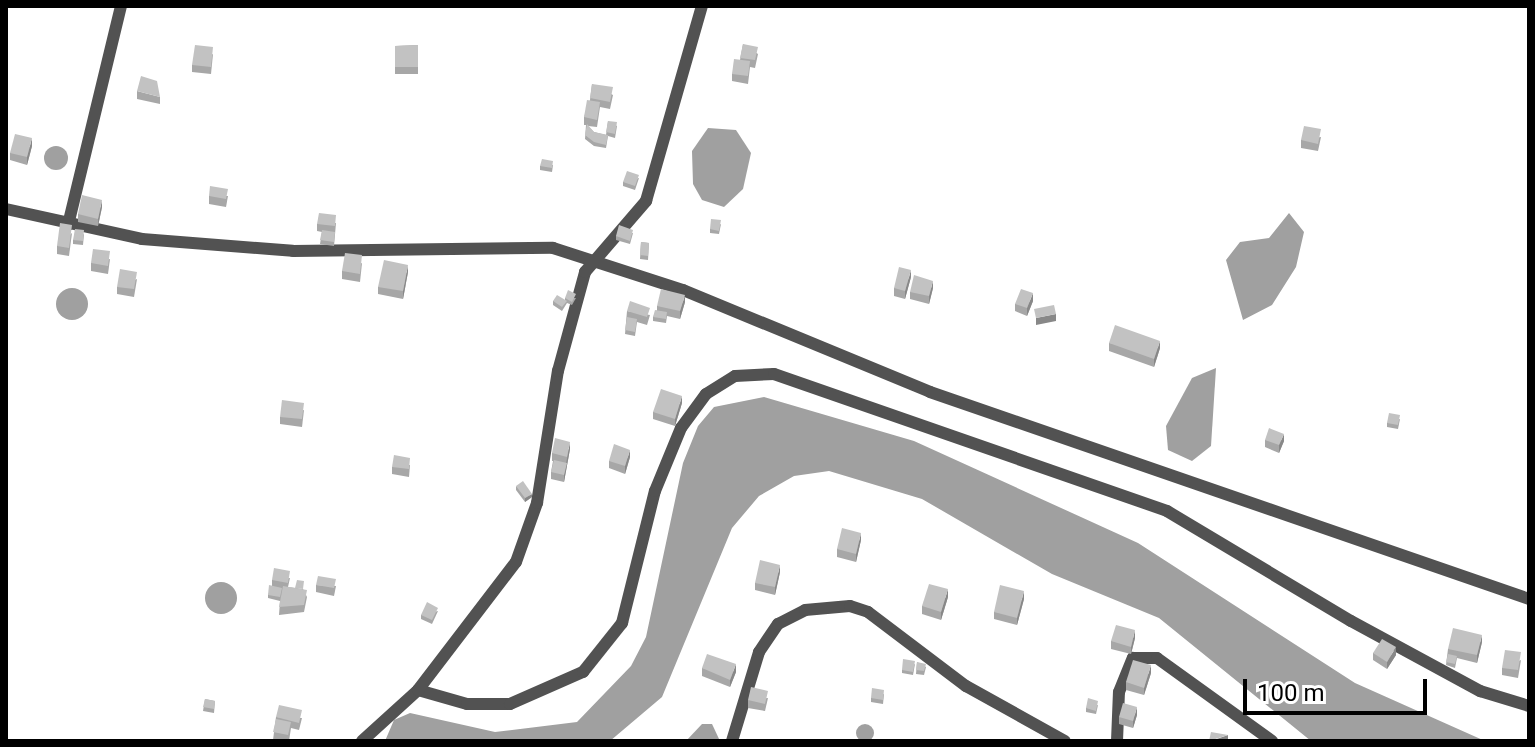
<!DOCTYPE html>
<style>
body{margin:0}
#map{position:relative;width:1535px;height:747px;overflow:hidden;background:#fff;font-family:Roboto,sans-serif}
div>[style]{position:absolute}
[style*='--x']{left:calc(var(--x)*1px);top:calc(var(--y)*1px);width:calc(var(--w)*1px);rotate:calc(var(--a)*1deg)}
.water>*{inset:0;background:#a0a0a0}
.round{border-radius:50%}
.minor>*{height:12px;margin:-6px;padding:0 6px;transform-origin:6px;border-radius:6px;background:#525252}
.wall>*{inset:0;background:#a7a7a7}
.shaded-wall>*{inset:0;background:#888}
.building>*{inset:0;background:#c2c2c2}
span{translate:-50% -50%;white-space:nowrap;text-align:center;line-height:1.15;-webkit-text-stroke:8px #fff;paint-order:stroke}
.frame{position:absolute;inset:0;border:8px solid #000;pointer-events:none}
.scale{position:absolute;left:1243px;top:679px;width:184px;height:36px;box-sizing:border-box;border:4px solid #000;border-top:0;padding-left:10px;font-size:24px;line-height:28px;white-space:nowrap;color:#000;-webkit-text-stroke:6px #fff;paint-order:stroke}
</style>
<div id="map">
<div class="water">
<i style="clip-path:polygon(708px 128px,736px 130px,751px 153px,743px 189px,724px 207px,702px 200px,693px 184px,692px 151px)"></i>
<i class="round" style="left:44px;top:146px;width:24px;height:24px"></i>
<i style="clip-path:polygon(1289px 213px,1304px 232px,1296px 267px,1272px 305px,1243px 320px,1226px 260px,1240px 242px,1269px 238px)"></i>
<i class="round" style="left:56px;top:288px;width:32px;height:32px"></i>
<i style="clip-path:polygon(1216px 368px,1211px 446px,1192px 461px,1168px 450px,1166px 426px,1192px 378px)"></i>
<i style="clip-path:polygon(764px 397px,914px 441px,1138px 543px,1355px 683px,1485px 741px,1311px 741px,1159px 618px,1052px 574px,922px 499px,829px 471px,794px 476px,759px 496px,732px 528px,662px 697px,610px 741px,385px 741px,394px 720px,410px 713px,495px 732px,577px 722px,631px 666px,646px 637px,683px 463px,698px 426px,714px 407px)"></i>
<i class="round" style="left:205px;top:582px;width:32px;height:32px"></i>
<i class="round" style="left:856px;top:724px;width:18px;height:18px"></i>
<i style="clip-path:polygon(702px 724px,712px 724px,720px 741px,686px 741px)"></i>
</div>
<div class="minor">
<i style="--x:6;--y:209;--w:139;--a:12.4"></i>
<i style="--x:142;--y:239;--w:151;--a:4.5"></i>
<i style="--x:293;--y:251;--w:260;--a:-0.7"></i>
<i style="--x:553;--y:248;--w:137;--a:17.9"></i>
<i style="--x:683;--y:290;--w:267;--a:22.4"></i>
<i style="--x:930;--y:392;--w:634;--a:19.06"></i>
<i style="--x:68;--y:225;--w:225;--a:-76.4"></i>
<i style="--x:418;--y:690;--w:51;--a:15.9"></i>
<i style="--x:467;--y:704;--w:43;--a:0"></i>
<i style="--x:510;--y:704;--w:80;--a:-23.7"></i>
<i style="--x:583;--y:672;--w:63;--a:-51.5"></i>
<i style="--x:622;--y:623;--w:136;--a:-76"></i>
<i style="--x:655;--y:491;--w:68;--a:-67.6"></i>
<i style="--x:681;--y:428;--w:42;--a:-53.7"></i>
<i style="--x:706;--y:394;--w:34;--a:-32"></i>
<i style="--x:735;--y:376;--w:39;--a:-3"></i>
<i style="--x:774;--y:374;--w:416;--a:19.2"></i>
<i style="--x:1167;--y:511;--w:214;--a:30.9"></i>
<i style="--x:1351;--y:621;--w:147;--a:28.5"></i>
<i style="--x:1480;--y:691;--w:51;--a:17"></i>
<i style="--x:362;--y:741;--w:76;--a:-42.3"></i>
<i style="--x:418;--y:690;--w:161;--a:-52.6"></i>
<i style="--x:516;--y:562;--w:63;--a:-70.4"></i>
<i style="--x:537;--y:503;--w:134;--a:-81"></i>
<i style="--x:558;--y:371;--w:103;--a:-74.7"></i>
<i style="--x:585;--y:272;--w:94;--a:-49.3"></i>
<i style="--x:646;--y:201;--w:203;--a:-74"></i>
<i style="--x:732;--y:741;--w:93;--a:-73.1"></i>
<i style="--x:759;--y:652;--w:34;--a:-56"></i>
<i style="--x:778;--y:624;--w:30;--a:-27"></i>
<i style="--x:805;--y:610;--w:45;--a:-5.1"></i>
<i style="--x:850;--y:606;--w:19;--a:18"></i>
<i style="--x:868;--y:612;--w:123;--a:37.1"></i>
<i style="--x:966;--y:686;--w:113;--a:29.1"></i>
<i style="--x:1117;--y:741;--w:49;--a:-87.7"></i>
<i style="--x:1119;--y:692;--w:37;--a:-68"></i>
<i style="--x:1133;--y:658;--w:24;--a:0"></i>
<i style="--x:1157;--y:658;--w:142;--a:35.8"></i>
</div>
<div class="wall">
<i style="clip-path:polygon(743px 44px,758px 54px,755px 68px,750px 67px,748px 84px,732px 81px,732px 74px,740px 60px)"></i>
<i style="clip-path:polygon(418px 45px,418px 74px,395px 74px,395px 46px)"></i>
<i style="clip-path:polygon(213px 54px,211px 74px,192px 72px,192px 65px)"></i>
<i style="clip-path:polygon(592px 84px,613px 95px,610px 109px,600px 107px,597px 127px,588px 126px,594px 132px,606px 135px,608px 121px,617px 126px,615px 138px,608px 136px,606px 148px,594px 146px,585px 139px,586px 125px,584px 125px,584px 117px,590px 100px)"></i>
<i style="clip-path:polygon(137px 91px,160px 97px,160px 104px,137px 99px)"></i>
<i style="clip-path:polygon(1321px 137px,1318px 151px,1301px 148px,1301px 140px)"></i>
<i style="clip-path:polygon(32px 146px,27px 165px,10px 160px,10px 153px)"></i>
<i style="clip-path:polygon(553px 165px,552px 172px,540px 170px,540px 166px)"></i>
<i style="clip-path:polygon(639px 178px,635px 190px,623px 186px,623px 182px)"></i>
<i style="clip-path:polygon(209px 196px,228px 196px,226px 207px,209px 204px)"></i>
<i style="clip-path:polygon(102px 207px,98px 226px,78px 222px,78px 214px)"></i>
<i style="clip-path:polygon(336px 223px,334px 246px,320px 244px,322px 232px,317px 231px,317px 224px)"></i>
<i style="clip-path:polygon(721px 224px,719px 234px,710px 233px,710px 229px)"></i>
<i style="clip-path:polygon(72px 233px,69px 256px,57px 254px,57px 246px)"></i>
<i style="clip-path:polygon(633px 233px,630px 244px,616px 240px,616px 236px)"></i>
<i style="clip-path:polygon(84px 234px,83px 245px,73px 244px,73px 240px)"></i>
<i style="clip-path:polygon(641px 242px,649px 243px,648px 260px,640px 259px)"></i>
<i style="clip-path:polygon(110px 259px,108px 274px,91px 271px,91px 263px)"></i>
<i style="clip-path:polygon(362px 263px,360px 282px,342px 279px,342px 271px)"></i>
<i style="clip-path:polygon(408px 272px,403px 299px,378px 294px,378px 287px)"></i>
<i style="clip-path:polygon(911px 277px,905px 299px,894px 296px,894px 288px)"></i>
<i style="clip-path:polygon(137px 279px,134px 297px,117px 294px,117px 287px)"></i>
<i style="clip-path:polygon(933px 288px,929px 304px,910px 299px,910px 292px)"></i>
<i style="clip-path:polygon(565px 298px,576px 298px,572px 305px,567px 303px,562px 311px,553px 305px,553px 301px,565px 300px)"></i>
<i style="clip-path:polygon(1033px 301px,1027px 316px,1015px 311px,1015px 304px)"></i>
<i style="clip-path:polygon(685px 302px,680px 319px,667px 316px,666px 323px,653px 321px,653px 317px,657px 310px,657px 306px)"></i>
<i style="clip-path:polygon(627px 311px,650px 315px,647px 325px,637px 322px,635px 336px,625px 334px)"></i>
<i style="clip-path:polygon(1109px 343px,1160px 348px,1154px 367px,1109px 351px)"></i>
<i style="clip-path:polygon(682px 403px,675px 426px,653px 419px,653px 412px)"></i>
<i style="clip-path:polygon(304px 410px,302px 427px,280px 424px,280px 417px)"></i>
<i style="clip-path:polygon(1400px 419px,1398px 429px,1387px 427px,1387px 423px)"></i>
<i style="clip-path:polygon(1265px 440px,1284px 441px,1279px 453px,1265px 447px)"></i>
<i style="clip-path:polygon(570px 449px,564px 482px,551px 479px,551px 472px,553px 461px,552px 461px,552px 453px)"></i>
<i style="clip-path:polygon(630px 457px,625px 474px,609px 468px,609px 461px)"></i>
<i style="clip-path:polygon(410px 465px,409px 477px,392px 474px,392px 467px)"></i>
<i style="clip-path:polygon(516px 486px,532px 497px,525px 502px,516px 490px)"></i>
<i style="clip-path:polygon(861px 540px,856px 562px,837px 557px,837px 549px)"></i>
<i style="clip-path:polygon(780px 572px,775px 595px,755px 590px,755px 583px)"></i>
<i style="clip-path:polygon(290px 578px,288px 587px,303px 589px,307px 597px,304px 612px,279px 615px,280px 601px,268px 598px,268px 595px,272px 586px,272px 580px)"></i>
<i style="clip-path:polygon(316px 585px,336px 586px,334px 596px,316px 592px)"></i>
<i style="clip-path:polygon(948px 597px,941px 620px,922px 614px,922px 606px)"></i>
<i style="clip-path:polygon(1024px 599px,1017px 625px,994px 619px,994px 612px)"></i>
<i style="clip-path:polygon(438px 611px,432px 624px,421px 619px,421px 615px)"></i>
<i style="clip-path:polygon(1135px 638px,1131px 654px,1111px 649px,1111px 641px)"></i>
<i style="clip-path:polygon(1482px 642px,1477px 663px,1457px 658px,1455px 668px,1446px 665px,1448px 649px)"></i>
<i style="clip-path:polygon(1373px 653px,1396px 655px,1387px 669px,1373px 660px)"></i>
<i style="clip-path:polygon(1521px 660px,1518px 678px,1502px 675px,1502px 668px)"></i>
<i style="clip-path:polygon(917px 662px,926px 667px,924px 675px,916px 674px)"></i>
<i style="clip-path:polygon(915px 664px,913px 675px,902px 673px,902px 670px)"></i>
<i style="clip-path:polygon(702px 668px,736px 672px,730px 687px,702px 676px)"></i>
<i style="clip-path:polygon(1151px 673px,1144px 695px,1126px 690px,1126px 682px)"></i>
<i style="clip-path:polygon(884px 694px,883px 704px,871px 702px,871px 698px)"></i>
<i style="clip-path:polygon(768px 698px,765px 711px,748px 708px,748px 700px)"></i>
<i style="clip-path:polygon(205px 699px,215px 701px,214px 713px,203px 711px)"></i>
<i style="clip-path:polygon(1098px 705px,1096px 714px,1086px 712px,1086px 708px)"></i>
<i style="clip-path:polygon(1137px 715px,1133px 728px,1119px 724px,1119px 717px)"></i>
<i style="clip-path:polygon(276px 717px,302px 718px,299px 730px,291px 728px,289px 741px,273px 740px)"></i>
</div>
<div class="shaded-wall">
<i style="clip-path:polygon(32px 138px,32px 146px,27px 165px,27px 157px)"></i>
<i style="clip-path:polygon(102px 200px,102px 207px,98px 226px,98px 219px)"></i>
<i style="clip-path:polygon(408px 265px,408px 272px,403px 299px,403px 291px)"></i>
<i style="clip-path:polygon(911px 270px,911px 277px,905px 299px,905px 291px)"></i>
<i style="clip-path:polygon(933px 281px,933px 288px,929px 304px,929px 296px)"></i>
<i style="clip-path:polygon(1033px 293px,1033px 301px,1027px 316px,1027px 308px)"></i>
<i style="clip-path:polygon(685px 295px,685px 302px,680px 319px,680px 311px)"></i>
<i style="clip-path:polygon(1056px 314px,1056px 321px,1036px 325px,1036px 318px)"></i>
<i style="clip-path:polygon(1160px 341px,1160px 348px,1154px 367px,1154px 359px)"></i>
<i style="clip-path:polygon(682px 396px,682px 403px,675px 426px,675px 419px)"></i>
<i style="clip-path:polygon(1284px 434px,1284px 441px,1279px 453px,1279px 445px)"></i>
<i style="clip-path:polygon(570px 442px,570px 449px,564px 482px,564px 475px)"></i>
<i style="clip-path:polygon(630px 450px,630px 457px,625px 474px,625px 466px)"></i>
<i style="clip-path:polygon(532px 494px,532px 497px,525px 502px,525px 498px)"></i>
<i style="clip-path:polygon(861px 533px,861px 540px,856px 562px,856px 554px)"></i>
<i style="clip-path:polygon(780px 565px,780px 572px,775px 595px,775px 587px)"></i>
<i style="clip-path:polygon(948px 589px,948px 597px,941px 620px,941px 612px)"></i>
<i style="clip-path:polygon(1024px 591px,1024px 599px,1017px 625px,1017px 618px)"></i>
<i style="clip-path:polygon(1135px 630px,1135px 638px,1131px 654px,1131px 647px)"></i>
<i style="clip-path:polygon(1482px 635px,1482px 642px,1477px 663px,1477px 655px)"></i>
<i style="clip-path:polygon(1396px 647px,1396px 655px,1387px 669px,1387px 662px)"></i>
<i style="clip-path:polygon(736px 664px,736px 672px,730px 687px,730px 680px)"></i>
<i style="clip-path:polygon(1151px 665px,1151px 673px,1144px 695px,1144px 688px)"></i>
<i style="clip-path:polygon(1137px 707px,1137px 715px,1133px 728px,1133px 721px)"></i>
<i style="clip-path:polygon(1228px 735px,1228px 739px,1222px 741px,1211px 741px)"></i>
</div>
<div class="building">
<i style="clip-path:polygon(743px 44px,758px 47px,755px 60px,740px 58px)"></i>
<i style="clip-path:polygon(195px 45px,213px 47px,211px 67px,192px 65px)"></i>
<i style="clip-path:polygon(418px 45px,418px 67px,395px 67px,395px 46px)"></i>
<i style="clip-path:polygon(734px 59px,750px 61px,748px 76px,732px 74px)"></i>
<i style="clip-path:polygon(141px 76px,157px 81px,160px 97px,137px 91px)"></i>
<i style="clip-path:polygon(592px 84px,613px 87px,610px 102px,590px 98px)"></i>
<i style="clip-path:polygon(587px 100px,600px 102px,597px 120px,584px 117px)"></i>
<i style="clip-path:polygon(608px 121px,617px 122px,615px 134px,606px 132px)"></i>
<i style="clip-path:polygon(587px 124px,594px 132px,608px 135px,606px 145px,594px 142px,585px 135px)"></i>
<i style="clip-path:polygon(1304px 126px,1321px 129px,1318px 144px,1301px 140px)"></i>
<i style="clip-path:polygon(15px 134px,32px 138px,27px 157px,10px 153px)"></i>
<i style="clip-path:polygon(542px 159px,553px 161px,552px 168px,540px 166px)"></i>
<i style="clip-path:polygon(627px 171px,639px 175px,635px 186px,623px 182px)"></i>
<i style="clip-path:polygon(210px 186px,228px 189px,226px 199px,209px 196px)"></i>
<i style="clip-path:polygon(82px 195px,102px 200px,98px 219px,78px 214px)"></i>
<i style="clip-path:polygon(319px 213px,336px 215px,335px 226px,317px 224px)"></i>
<i style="clip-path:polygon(711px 219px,721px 220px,719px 231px,710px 229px)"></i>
<i style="clip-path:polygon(60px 223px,72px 225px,69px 248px,57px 246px)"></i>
<i style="clip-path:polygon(619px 225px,633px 230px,630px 241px,616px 236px)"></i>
<i style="clip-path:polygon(75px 229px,84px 230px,83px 241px,73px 240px)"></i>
<i style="clip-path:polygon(322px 230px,335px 232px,334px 242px,320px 240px)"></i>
<i style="clip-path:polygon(641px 242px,649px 243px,648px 256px,640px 255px)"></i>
<i style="clip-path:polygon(93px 249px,110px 251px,108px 266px,91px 263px)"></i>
<i style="clip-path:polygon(345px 253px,362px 255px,360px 274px,342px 271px)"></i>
<i style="clip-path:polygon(384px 260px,408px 265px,403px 291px,378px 287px)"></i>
<i style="clip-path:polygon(899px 267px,911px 270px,905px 291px,894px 288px)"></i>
<i style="clip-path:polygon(120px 269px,137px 272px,134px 289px,117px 287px)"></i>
<i style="clip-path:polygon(914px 275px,933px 281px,929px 296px,910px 292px)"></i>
<i style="clip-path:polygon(661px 289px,685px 295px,680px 311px,657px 306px)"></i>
<i style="clip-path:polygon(1021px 289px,1033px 293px,1027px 308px,1015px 304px)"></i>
<i style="clip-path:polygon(568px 290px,576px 294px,572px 302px,565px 298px)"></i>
<i style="clip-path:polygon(557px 295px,567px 301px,562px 307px,553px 301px)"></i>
<i style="clip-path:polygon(630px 301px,650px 308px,647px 317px,627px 311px)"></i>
<i style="clip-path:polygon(1054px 305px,1056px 314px,1036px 318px,1034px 309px)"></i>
<i style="clip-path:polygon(655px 310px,667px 312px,666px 319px,653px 317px)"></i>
<i style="clip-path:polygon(627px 317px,637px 319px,635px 332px,625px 330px)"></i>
<i style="clip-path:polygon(1115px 325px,1160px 341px,1154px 359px,1109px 343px)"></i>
<i style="clip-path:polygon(661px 389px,682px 396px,675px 419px,653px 412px)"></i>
<i style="clip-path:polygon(282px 400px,304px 403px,302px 419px,280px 417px)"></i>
<i style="clip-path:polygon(1389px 413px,1400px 415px,1398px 425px,1387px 423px)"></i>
<i style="clip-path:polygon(1269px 428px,1284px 434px,1279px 445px,1265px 440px)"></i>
<i style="clip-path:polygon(555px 438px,570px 442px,567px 457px,552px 453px)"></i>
<i style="clip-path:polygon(614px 444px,630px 450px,625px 466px,609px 461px)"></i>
<i style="clip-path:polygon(394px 455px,410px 458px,409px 469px,392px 467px)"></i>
<i style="clip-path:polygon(554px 460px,567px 463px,564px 475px,551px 472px)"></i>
<i style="clip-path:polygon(523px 481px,532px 494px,525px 498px,516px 486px)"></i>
<i style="clip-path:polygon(842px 528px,861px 533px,856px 554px,837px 549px)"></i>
<i style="clip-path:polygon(760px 560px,780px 565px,775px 587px,755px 583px)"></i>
<i style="clip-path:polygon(274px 568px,290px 571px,288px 583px,272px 580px)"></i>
<i style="clip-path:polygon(318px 576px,336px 579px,334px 588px,316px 585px)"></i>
<i style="clip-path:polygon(297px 580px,304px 581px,303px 589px,295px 588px)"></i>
<i style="clip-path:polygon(929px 584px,948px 589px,941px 612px,922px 606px)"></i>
<i style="clip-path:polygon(269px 585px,282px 588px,280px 597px,268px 595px)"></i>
<i style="clip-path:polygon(1000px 585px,1024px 591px,1017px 618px,994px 612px)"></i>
<i style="clip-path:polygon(283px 586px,307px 590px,304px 605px,279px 607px)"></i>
<i style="clip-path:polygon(427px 602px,438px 608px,432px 620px,421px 615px)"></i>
<i style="clip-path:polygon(1116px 625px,1135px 630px,1131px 647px,1111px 641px)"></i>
<i style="clip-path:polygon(1453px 628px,1482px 635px,1477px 655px,1448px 649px)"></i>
<i style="clip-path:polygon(1382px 639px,1396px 647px,1387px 662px,1373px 653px)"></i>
<i style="clip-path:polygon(1505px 650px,1521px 652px,1518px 670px,1502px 668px)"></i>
<i style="clip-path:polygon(707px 654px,736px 664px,730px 680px,702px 668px)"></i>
<i style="clip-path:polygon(1448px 654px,1457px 656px,1455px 664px,1446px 662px)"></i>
<i style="clip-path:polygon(903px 659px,915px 661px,913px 672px,902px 670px)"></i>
<i style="clip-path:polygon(1133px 660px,1151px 665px,1144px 688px,1126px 682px)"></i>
<i style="clip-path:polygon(917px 662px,926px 664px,924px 671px,916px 670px)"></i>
<i style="clip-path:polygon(751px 687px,768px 691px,765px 704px,748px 700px)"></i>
<i style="clip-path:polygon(872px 688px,884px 690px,883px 700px,871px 698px)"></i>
<i style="clip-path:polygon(1088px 698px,1098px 701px,1096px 711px,1086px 708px)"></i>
<i style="clip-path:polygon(205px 699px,215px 701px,214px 709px,203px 707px)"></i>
<i style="clip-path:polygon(1123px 703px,1137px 707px,1133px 721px,1119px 717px)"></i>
<i style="clip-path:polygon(279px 705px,302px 710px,299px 723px,276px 717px)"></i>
<i style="clip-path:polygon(276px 719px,291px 722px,288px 735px,273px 732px)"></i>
<i style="clip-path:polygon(1211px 732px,1228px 735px,1209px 741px)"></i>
</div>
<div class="frame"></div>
<div class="scale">100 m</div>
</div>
